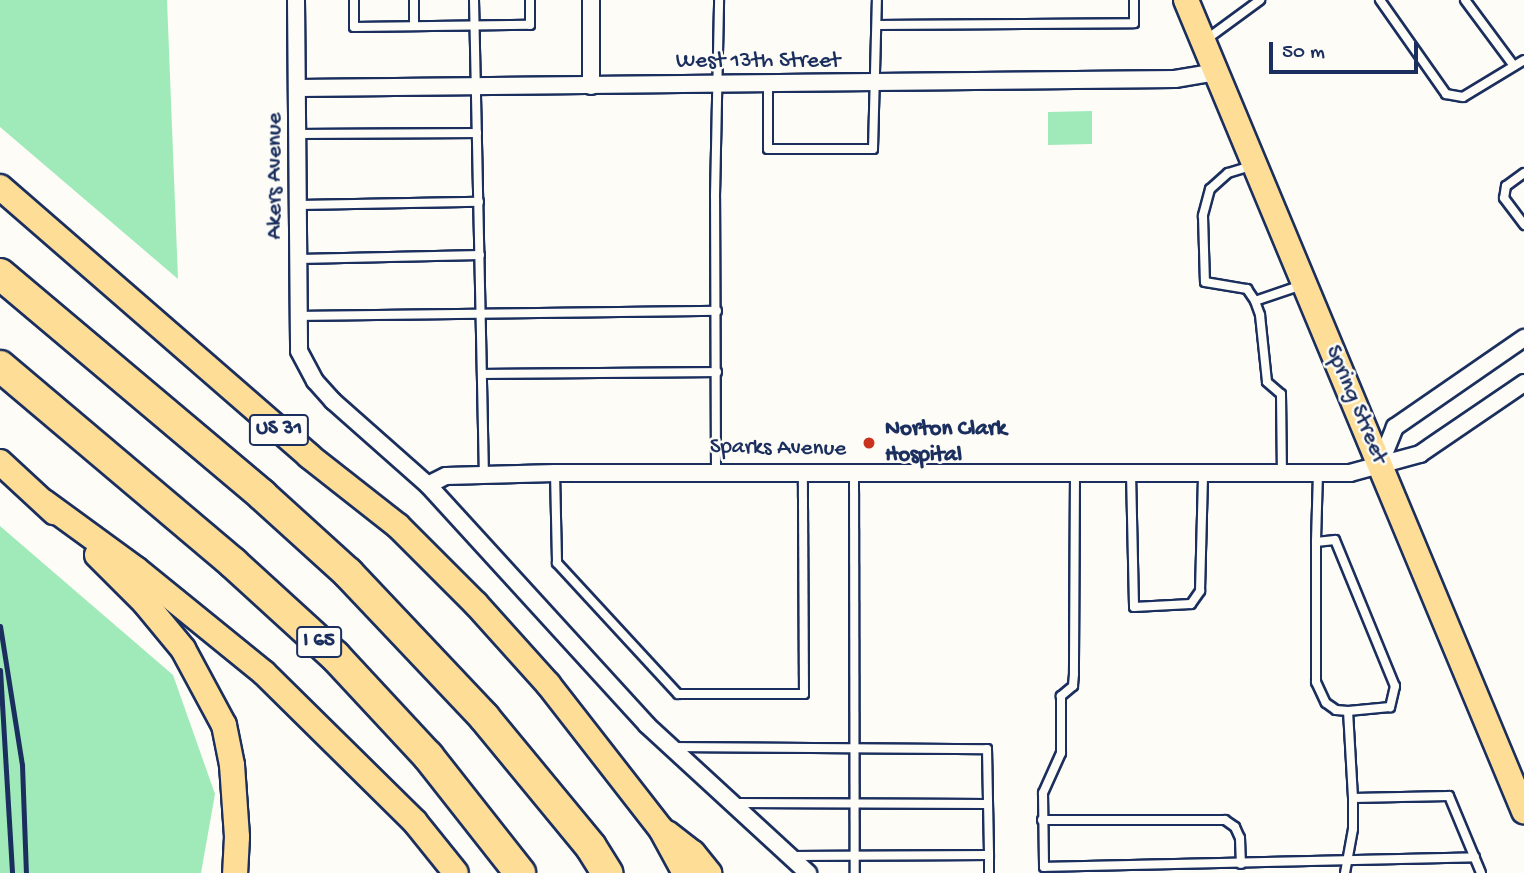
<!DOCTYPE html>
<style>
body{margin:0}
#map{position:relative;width:1524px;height:873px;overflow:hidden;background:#fdfcf7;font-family:"Gochi Hand",sans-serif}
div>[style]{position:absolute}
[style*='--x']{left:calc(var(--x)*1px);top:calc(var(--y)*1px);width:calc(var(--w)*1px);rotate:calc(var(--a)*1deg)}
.green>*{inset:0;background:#a0eab9}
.roads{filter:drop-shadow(2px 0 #1b2f5e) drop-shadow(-2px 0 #1b2f5e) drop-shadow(0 2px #1b2f5e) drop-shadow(0 -2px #1b2f5e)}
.lane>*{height:8px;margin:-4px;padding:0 4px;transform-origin:4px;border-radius:4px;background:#fdfcf7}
.street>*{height:16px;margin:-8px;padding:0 8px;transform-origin:8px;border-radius:8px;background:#fdfcf7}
.primary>*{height:24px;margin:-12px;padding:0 12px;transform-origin:12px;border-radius:12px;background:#fedd96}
.highway>*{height:30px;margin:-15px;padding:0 15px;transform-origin:15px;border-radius:15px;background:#fedd96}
.rail>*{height:5px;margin:-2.5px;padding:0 2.5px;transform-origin:2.5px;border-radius:2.5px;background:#1b2f5e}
.dots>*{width:19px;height:19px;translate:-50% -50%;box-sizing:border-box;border:4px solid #fdfcf7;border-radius:50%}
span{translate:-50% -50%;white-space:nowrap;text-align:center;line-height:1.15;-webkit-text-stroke:5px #fdfcf7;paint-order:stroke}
.shield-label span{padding:2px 5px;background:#fdfcf7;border:2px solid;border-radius:5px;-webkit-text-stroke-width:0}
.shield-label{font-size:21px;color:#1b2f5e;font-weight:700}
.street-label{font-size:23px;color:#1b2f5e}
.poi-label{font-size:23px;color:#1b2f5e;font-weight:700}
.left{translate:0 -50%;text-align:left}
.scale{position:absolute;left:1269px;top:42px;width:149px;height:32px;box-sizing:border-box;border:4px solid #1b2f5e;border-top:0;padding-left:9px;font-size:21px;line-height:24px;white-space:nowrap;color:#1b2f5e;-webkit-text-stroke:5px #fdfcf7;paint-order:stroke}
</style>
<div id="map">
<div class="green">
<i style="clip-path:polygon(0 0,167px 0,178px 279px,0 127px)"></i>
<i style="clip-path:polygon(1092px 111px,1092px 144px,1048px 145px,1048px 112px)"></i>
<i style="clip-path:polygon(0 526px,173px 675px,215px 794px,201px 873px,0 873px)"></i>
</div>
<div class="roads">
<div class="lane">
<i style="--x:354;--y:0;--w:27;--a:90"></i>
<i style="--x:354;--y:27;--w:176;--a:-0.7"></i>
<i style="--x:530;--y:25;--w:25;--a:-90"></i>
<i style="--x:474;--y:0;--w:474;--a:88.8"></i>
<i style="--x:1380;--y:0;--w:115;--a:54.9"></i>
<i style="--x:1446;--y:94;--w:17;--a:10"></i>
<i style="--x:1463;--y:97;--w:71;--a:-31.2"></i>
<i style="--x:1465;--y:0;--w:82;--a:53.4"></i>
<i style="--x:877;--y:25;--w:257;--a:-0.4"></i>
<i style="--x:1134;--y:23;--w:23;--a:-90"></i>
<i style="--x:414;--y:26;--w:26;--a:-90"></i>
<i style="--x:1207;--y:39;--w:66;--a:-36.3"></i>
<i style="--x:768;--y:84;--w:65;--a:90"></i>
<i style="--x:768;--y:149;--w:105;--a:0"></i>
<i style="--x:873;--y:149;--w:149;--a:-88.5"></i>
<i style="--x:299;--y:134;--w:178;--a:-0.3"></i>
<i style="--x:1251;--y:166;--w:24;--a:163"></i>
<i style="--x:1228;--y:173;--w:24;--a:138"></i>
<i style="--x:1210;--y:189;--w:28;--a:105"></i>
<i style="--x:1203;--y:216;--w:66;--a:88.3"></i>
<i style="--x:1205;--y:282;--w:43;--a:9.5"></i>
<i style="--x:1247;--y:289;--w:14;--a:56"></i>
<i style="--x:1255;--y:301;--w:15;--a:70"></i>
<i style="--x:1260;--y:315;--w:67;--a:84"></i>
<i style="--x:1267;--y:382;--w:18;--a:41"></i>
<i style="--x:1281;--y:394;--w:79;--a:89.3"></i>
<i style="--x:1524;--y:173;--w:22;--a:144"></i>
<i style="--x:1506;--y:186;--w:12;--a:99"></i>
<i style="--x:1504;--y:198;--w:34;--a:53"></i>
<i style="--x:299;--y:205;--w:180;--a:-1"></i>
<i style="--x:299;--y:259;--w:181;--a:-1.3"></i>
<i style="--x:1255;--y:301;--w:50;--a:-18.8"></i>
<i style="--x:299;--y:316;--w:418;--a:-0.7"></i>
<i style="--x:482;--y:374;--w:235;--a:-0.5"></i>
<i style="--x:716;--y:471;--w:275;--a:-90.2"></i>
<i style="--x:715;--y:196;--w:196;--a:-88.8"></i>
<i style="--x:555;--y:473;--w:90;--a:88.7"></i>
<i style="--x:557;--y:563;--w:178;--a:47.3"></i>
<i style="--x:678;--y:694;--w:126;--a:0"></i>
<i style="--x:804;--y:694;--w:222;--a:-90.3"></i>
<i style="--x:854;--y:473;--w:400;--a:89.9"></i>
<i style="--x:1075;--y:473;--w:201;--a:90.3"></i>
<i style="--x:1074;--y:674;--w:12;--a:95"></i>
<i style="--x:1073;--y:686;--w:16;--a:140"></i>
<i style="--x:1061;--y:696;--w:57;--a:90"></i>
<i style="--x:1061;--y:753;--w:44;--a:114.2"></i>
<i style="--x:1043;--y:793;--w:74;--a:89.2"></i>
<i style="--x:1044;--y:867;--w:431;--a:-1.3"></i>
<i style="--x:1131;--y:473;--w:134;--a:88.7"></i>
<i style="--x:1134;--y:607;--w:57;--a:-3"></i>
<i style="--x:1191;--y:604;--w:16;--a:-55"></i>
<i style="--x:1200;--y:591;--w:118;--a:-88.5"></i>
<i style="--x:1318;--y:473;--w:69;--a:91.7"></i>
<i style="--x:1316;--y:542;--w:19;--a:-6"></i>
<i style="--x:1335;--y:540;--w:158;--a:67.7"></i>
<i style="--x:1395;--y:686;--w:22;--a:103"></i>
<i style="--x:1390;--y:707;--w:42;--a:174.6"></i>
<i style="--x:1348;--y:711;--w:87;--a:86.7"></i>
<i style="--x:1353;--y:798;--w:31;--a:90"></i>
<i style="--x:1353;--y:829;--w:45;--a:100.3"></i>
<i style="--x:1316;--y:542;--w:140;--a:90"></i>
<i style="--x:1316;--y:682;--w:23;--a:65"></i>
<i style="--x:1326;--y:703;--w:12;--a:35"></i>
<i style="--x:1336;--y:710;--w:12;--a:5"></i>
<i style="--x:673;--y:747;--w:314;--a:0.4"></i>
<i style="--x:987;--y:749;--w:106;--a:88.9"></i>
<i style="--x:1353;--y:798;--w:96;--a:-1.2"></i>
<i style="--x:1449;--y:796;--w:83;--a:67.4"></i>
<i style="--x:735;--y:803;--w:253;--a:0.2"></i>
<i style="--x:1042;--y:820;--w:183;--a:0"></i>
<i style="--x:1225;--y:820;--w:12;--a:35"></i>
<i style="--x:1235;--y:827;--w:12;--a:66"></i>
<i style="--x:1240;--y:838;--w:26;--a:88"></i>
<i style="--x:793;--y:856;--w:196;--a:-0.3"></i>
<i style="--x:989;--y:855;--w:18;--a:90"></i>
</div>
<div class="street">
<i style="--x:296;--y:0;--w:351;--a:89.5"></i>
<i style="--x:299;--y:351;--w:34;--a:62"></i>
<i style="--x:315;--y:381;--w:27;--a:48"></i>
<i style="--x:333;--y:401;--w:127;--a:41.5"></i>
<i style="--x:428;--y:485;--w:325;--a:47.6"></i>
<i style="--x:647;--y:725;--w:219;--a:42.6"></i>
<i style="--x:591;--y:0;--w:86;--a:90"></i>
<i style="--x:299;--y:88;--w:876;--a:-0.59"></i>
<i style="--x:1175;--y:79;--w:43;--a:-9.5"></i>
<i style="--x:1380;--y:464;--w:40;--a:-68"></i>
<i style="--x:1395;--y:427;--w:157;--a:-34.6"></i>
<i style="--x:428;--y:485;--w:20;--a:-27"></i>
<i style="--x:446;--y:476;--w:109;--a:-1.6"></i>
<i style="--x:555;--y:473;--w:795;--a:0"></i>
<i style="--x:1350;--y:473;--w:73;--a:-15.2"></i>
<i style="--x:1420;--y:454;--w:126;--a:-34.3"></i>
</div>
<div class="primary">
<i style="--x:1186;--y:0;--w:879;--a:67.38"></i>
<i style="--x:0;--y:187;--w:410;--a:41"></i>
<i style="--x:309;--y:456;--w:113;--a:38.2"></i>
<i style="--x:398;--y:526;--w:110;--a:45"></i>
<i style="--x:476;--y:604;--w:108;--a:48"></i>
<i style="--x:548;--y:684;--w:184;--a:52.1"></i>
<i style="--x:661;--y:829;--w:50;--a:61.4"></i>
<i style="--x:0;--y:462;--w:74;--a:42.8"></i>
<i style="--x:44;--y:502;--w:114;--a:36.1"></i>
<i style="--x:136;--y:569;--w:165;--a:39.1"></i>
<i style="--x:264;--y:673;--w:212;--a:44.6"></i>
<i style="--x:415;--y:822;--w:65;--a:51.2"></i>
<i style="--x:97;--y:555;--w:68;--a:45"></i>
<i style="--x:145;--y:603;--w:60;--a:50.4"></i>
<i style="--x:183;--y:649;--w:86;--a:61.7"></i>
<i style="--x:224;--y:725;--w:41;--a:78.7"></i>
<i style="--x:232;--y:765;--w:72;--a:86"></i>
<i style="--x:237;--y:837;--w:36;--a:93"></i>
<i style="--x:667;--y:833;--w:33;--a:38"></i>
<i style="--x:693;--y:853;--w:26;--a:51"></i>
</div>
<div class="highway">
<i style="--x:0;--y:274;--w:343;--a:40.1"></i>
<i style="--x:262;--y:495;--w:116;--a:42.2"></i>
<i style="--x:348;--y:573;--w:198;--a:46.6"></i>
<i style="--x:484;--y:717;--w:168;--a:50.5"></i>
<i style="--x:591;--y:847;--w:31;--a:58"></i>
<i style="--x:0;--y:366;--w:305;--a:40.2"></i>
<i style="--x:233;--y:563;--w:138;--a:42.4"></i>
<i style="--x:335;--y:656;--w:137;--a:47.1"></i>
<i style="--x:428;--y:756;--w:149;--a:51.8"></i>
</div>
</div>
<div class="rail">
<i style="--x:0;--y:626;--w:141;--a:81"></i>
<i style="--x:22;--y:765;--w:108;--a:87.9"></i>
<i style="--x:0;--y:670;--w:203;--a:86.6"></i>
</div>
<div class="dots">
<i style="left:869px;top:443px;background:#c8321e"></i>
</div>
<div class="shield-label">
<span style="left:279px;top:430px">US 31</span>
<span style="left:319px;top:642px">I 65</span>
</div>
<div class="street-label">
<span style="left:758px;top:62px">West 13th Street</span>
<span style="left:276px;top:176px;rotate:-90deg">Akers Avenue</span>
<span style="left:1355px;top:405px;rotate:67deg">Spring Street</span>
<span style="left:778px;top:449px;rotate:1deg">Sparks Avenue</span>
</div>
<div class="poi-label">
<span class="left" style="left:885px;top:443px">Norton Clark<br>Hospital</span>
</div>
<div class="scale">50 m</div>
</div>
